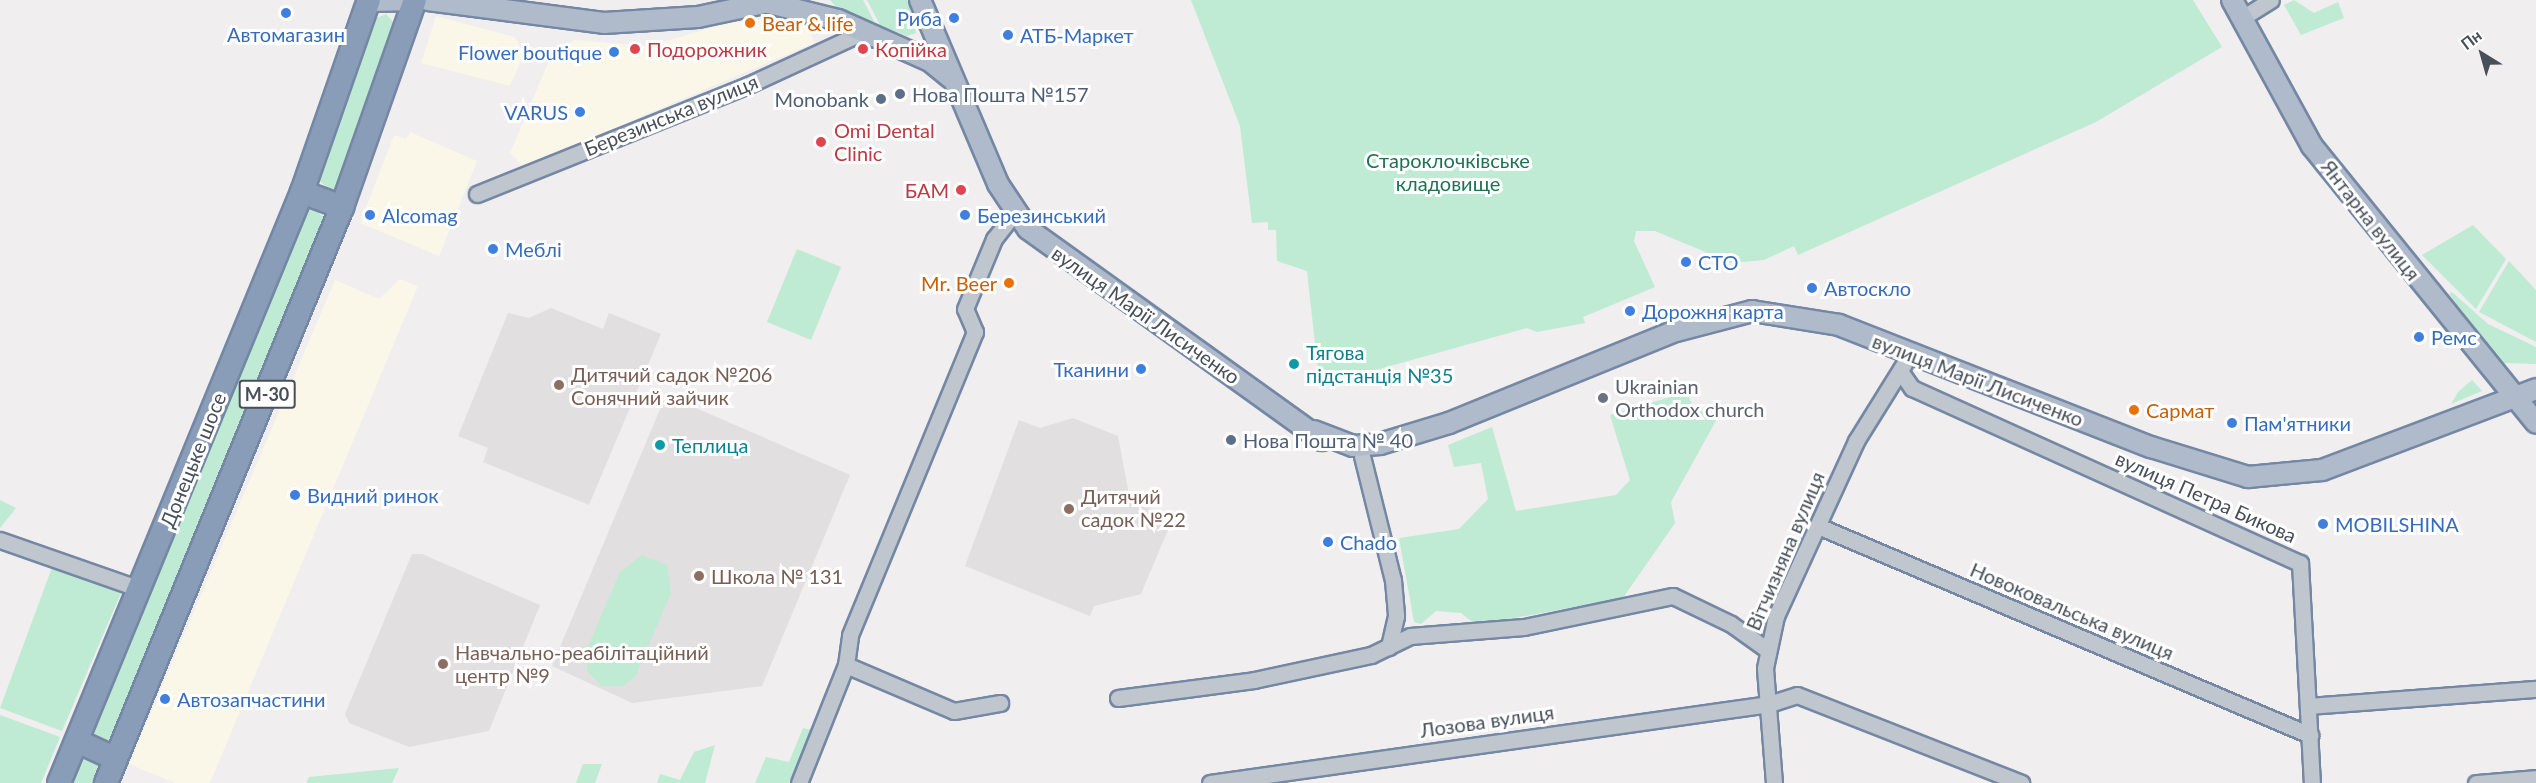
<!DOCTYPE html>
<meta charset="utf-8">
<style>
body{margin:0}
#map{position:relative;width:2536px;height:783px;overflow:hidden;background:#f0eeee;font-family:Lato,sans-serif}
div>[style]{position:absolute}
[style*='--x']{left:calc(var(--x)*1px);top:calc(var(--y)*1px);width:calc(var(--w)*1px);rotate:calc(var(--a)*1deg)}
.commercial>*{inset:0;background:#faf6e8}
.education>*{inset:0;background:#e1dfdf}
.green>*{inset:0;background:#bfead4}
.roads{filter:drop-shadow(2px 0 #7487a4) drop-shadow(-2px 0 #7487a4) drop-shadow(0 2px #7487a4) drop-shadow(0 -2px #7487a4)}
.minor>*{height:15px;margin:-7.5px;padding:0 7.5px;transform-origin:7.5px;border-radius:7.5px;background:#bfc6ce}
.major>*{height:20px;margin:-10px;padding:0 10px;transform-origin:10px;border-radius:10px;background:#afbaca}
.highway>*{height:22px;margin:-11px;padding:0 11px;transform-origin:11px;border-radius:11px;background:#899cb8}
.dots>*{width:16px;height:16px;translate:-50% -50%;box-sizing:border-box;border:3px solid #fff;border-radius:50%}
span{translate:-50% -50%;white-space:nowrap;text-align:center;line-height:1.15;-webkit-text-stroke:6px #fff;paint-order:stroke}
.shield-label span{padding:2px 4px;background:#fff;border:2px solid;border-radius:4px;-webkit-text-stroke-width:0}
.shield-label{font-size:18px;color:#474f59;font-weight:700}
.shop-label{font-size:20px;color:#366cbe}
.right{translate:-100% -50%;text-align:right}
.left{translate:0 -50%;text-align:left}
.food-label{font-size:20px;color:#c56008}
.health-label{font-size:20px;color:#be3a42}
.service-label{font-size:20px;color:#4e5e75}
.street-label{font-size:20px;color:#474f59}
.park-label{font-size:20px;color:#1e7451}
.culture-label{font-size:20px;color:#0d838f}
.education-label{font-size:20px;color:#785e54}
.worship-label{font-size:20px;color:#5b616d}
.north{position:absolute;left:2452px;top:24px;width:60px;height:60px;-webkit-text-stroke:4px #fff;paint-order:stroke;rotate:323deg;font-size:16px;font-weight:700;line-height:24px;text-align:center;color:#474f59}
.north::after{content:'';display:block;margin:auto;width:21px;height:27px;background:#474f59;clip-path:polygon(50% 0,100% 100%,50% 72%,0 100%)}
</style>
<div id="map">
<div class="commercial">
<i style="clip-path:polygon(436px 16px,515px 37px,524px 54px,510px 86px,421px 63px)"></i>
<i style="clip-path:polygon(788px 17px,809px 28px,814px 43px,523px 167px,510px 153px,551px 56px,574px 40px,650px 46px,726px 23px)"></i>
<i style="clip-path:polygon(410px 132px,477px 161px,439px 256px,360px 223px,394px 135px,406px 139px)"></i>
<i style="clip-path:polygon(400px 279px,418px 286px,210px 783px,175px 783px,129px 764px,335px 280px,379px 299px)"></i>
</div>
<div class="education">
<i style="clip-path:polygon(551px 308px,603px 329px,609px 313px,661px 334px,589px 505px,483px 462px,488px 448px,458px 436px,508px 313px,529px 318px)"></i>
<i style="clip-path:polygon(666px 395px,850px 475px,762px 686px,632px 703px,552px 666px)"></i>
<i style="clip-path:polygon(1073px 418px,1118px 436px,1130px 500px,1173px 518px,1141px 594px,1094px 606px,1090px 616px,965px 566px,1019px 420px,1040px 428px)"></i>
<i style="clip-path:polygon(412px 554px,422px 554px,540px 605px,489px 731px,409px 747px,349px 723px,345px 714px)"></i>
</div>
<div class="green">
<i style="clip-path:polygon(830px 0,863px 0,875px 23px,836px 7px)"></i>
<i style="clip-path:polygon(867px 0,908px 0,916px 33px,907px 36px,880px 25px)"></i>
<i style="clip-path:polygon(1191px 0,2193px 0,2222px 47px,2096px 122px,1798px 255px,1794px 246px,1764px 260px,1732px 263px,1655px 231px,1636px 231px,1634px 241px,1655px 287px,1583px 317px,1585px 323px,1537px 332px,1527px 328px,1347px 378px,1318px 370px,1307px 271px,1277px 261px,1276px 230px,1268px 230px,1268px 222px,1252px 223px,1240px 126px)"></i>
<i style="clip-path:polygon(2294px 0,2314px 13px,2338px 2px,2344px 18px,2301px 35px,2284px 5px)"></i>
<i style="clip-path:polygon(386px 14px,396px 25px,338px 187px,330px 191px,318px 179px,372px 20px)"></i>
<i style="clip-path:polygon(313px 208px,327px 220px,96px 783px,71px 783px,304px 212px)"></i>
<i style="clip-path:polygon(2473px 225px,2506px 259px,2476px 309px,2422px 255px)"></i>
<i style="clip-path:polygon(797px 249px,841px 267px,811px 340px,767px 322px)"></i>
<i style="clip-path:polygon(2509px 261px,2536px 290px,2536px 342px,2479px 312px)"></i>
<i style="clip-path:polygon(2452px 292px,2488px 324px,2536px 347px,2536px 364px,2502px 363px,2449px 294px)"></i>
<i style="clip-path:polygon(2472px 380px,2482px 391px,2451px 404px,2458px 392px)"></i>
<i style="clip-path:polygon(1687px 392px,1695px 412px,1723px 408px,1671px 502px,1675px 523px,1623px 598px,1476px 625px,1461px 613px,1436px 611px,1421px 624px,1414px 622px,1399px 538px,1459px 529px,1488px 499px,1481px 463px,1454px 467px,1448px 445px,1492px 427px,1516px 511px,1616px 495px,1630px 480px,1610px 415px)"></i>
<i style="clip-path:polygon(0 500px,16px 508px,0 528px)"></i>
<i style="clip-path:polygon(642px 555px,667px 565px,671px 593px,635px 677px,623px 686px,602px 686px,587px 671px,587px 649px,620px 572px)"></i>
<i style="clip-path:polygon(53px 565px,123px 588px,62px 731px,0 708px)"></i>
<i style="clip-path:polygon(0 715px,60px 737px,41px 783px,0 783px)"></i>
<i style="clip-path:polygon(803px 728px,812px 730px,789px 783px,755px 783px,766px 757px,789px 762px)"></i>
<i style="clip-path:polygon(715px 745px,705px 783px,657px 783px,660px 774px,680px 780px,694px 752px)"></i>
<i style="clip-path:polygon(583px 764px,602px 764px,595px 783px,576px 783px)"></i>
<i style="clip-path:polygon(399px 768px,392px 783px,306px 783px,309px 777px)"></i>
</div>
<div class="roads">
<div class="minor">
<i style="--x:2242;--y:18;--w:34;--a:-32"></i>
<i style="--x:477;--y:194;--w:292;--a:-21.9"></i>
<i style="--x:748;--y:85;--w:127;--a:-24.7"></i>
<i style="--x:1900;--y:371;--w:21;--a:55"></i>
<i style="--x:1912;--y:388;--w:426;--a:24.3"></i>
<i style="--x:2300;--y:563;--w:220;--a:86.9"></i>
<i style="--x:1362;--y:456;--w:128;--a:76"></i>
<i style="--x:1393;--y:580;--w:36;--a:85"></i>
<i style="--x:1396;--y:616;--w:32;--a:103"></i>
<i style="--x:1818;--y:526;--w:535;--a:23.02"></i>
<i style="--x:0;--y:540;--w:148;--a:19.3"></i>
<i style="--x:846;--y:665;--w:117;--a:23.1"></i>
<i style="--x:954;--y:711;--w:47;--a:-9.9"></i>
<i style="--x:1118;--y:698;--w:137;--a:-7.5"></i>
<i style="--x:1254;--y:680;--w:120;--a:-12.1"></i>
<i style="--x:1371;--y:655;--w:43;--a:-26"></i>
<i style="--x:1410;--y:636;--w:114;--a:-4.5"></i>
<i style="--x:1524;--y:627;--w:152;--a:-11.8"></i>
<i style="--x:1673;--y:596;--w:64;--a:25.8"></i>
<i style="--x:1731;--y:624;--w:43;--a:35.5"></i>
<i style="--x:2309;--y:706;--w:228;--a:-4.3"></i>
<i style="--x:799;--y:783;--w:127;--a:-68.3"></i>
<i style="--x:846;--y:665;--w:30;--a:-82"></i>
<i style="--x:850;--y:635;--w:328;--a:-67.6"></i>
<i style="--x:975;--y:332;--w:25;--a:-113"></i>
<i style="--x:965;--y:309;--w:76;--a:-67.5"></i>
<i style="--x:994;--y:239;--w:33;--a:-52"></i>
<i style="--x:1210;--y:783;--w:565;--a:-8.04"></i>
<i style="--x:1769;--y:704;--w:29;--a:-18"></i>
<i style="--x:1797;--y:695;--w:241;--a:21.4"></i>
<i style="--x:1774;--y:783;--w:115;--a:-94.5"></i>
<i style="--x:1765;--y:668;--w:53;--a:-78.1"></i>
<i style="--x:1776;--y:616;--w:192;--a:-65.4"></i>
<i style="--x:1856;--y:441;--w:91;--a:-58.1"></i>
<i style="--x:2476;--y:783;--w:60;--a:-4.8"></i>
</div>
<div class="major">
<i style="--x:428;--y:0;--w:177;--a:7.4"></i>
<i style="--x:604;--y:23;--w:94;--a:-3.7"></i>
<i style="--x:698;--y:17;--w:82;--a:-12"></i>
<i style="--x:920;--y:0;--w:200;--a:67"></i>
<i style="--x:998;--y:184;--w:54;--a:56.3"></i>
<i style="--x:1028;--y:229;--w:362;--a:35.7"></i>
<i style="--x:2232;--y:0;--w:166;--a:61.3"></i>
<i style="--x:2312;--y:146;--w:356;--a:51"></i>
<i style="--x:368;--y:1;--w:39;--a:-1"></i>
<i style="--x:769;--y:3;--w:71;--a:13.8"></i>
<i style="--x:838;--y:20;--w:101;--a:24"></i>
<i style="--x:930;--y:61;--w:26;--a:39"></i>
<i style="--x:1314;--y:431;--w:42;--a:21"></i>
<i style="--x:1353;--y:446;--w:27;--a:-4"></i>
<i style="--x:1380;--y:444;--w:72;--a:-16.9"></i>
<i style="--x:1449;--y:423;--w:245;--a:-22.1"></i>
<i style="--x:1676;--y:331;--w:79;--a:-14.7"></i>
<i style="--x:1752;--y:311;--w:88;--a:9.1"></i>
<i style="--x:1839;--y:325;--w:335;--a:21.4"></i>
<i style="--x:2151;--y:447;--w:102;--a:17.2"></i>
<i style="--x:2248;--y:477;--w:74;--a:-5.4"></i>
<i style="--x:2322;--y:470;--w:229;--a:-20.7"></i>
</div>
<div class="highway">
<i style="--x:302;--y:192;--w:43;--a:20.6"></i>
<i style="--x:77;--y:741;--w:43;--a:24.8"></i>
<i style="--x:59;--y:783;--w:639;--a:-67.65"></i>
<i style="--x:302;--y:192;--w:203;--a:-70.8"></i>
<i style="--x:106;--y:783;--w:622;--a:-67.72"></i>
<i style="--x:342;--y:207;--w:219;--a:-70.6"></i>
</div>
</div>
<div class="dots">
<i style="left:286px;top:13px;background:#3f7fe0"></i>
<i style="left:954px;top:18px;background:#3f7fe0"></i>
<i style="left:750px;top:23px;background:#e8710a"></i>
<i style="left:1008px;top:35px;background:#3f7fe0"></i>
<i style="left:635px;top:49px;background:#e0444e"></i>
<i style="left:863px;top:49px;background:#e0444e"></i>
<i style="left:614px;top:52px;background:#3f7fe0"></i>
<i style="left:900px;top:94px;background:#5c6f8a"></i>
<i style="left:881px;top:99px;background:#5c6f8a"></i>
<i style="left:580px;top:112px;background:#3f7fe0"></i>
<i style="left:821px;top:142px;background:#e0444e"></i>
<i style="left:961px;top:190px;background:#e0444e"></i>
<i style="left:370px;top:215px;background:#3f7fe0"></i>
<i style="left:965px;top:215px;background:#3f7fe0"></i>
<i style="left:493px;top:249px;background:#3f7fe0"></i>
<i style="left:1686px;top:262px;background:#3f7fe0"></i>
<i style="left:1009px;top:283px;background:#e8710a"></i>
<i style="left:1812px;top:288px;background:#3f7fe0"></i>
<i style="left:1630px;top:311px;background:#3f7fe0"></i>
<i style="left:2419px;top:337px;background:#3f7fe0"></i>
<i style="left:1294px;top:364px;background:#0f9aa8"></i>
<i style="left:1141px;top:369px;background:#3f7fe0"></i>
<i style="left:559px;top:385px;background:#8d6e63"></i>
<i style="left:1603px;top:398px;background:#6b7280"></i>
<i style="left:2134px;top:410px;background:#e8710a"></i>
<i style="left:2232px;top:423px;background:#3f7fe0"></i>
<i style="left:1231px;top:440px;background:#5c6f8a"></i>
<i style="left:660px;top:445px;background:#0f9aa8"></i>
<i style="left:295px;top:495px;background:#3f7fe0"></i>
<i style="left:1069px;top:509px;background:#8d6e63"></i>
<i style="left:2323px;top:524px;background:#3f7fe0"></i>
<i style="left:1328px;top:542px;background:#3f7fe0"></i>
<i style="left:699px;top:576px;background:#8d6e63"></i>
<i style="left:443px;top:664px;background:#8d6e63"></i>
<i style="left:165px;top:699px;background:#3f7fe0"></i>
</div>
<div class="shield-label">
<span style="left:267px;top:394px">М-30</span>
</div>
<div class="shop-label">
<span class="right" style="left:942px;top:18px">Риба</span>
<span style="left:286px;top:34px">Автомагазин</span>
<span class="left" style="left:1020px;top:35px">АТБ-Маркет</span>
<span class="right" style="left:602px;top:52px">Flower boutique</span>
<span class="right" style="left:568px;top:112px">VARUS</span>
<span class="left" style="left:382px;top:215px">Alcomag</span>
<span class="left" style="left:977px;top:215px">Березинський</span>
<span class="left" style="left:505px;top:249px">Меблі</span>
<span class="left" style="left:1698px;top:262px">СТО</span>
<span class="left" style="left:1824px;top:288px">Автоскло</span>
<span class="left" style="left:1642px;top:311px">Дорожня карта</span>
<span class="left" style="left:2431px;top:337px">Ремс</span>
<span class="right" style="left:1129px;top:369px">Тканини</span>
<span class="left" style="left:2244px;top:423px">Пам'ятники</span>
<span class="left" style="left:307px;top:495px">Видний ринок</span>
<span class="left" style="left:2335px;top:524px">MOBILSHINA</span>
<span class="left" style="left:1340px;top:542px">Chado</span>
<span class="left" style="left:177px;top:699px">Автозапчастини</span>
</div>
<div class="food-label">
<span class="left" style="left:762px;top:23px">Bear &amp; life</span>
<span class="right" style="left:997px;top:283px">Mr. Beer</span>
<span class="left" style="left:2146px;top:410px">Сармат</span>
</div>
<div class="health-label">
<span class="left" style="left:647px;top:49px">Подорожник</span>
<span class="left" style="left:875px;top:49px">Копійка</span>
<span class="left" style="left:834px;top:142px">Omi Dental<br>Clinic</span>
<span class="right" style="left:949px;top:190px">БАМ</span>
</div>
<div class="service-label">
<span class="left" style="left:912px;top:94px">Нова Пошта №157</span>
<span class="right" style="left:869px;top:99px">Monobank</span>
<span class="left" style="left:1243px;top:440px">Нова Пошта № 40</span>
</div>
<div class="street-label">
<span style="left:671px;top:115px;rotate:-22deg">Березинська вулиця</span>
<span style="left:2371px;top:220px;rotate:52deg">Янтарна вулиця</span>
<span style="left:1146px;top:315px;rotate:35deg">вулиця Марії Лисиченко</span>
<span style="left:1978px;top:380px;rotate:21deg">вулиця Марії Лисиченко</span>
<span style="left:193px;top:460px;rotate:-68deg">Донецьке шосе</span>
<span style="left:2206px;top:497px;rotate:24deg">вулиця Петра Бикова</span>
<span style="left:1785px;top:551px;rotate:-67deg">Вітчизняна вулиця</span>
<span style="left:2072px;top:611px;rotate:23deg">Новоковальська вулиця</span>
<span style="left:1487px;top:721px;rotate:-8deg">Лозова вулиця</span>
</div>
<div class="park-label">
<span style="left:1448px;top:172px">Староклочківське<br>кладовище</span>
</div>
<div class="culture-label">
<span class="left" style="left:1306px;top:364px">Тягова<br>пiдстанцiя №35</span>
<span class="left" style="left:672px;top:445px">Теплица</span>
</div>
<div class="education-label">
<span class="left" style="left:571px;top:386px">Дитячий садок №206<br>Сонячний зайчик</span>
<span class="left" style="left:1081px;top:508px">Дитячий<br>садок №22</span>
<span class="left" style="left:711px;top:576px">Школа № 131</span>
<span class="left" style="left:455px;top:664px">Навчально-реабілітаційний<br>центр №9</span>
</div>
<div class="worship-label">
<span class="left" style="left:1615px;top:398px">Ukrainian<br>Orthodox church</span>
</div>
<div class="north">Пн</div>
</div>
